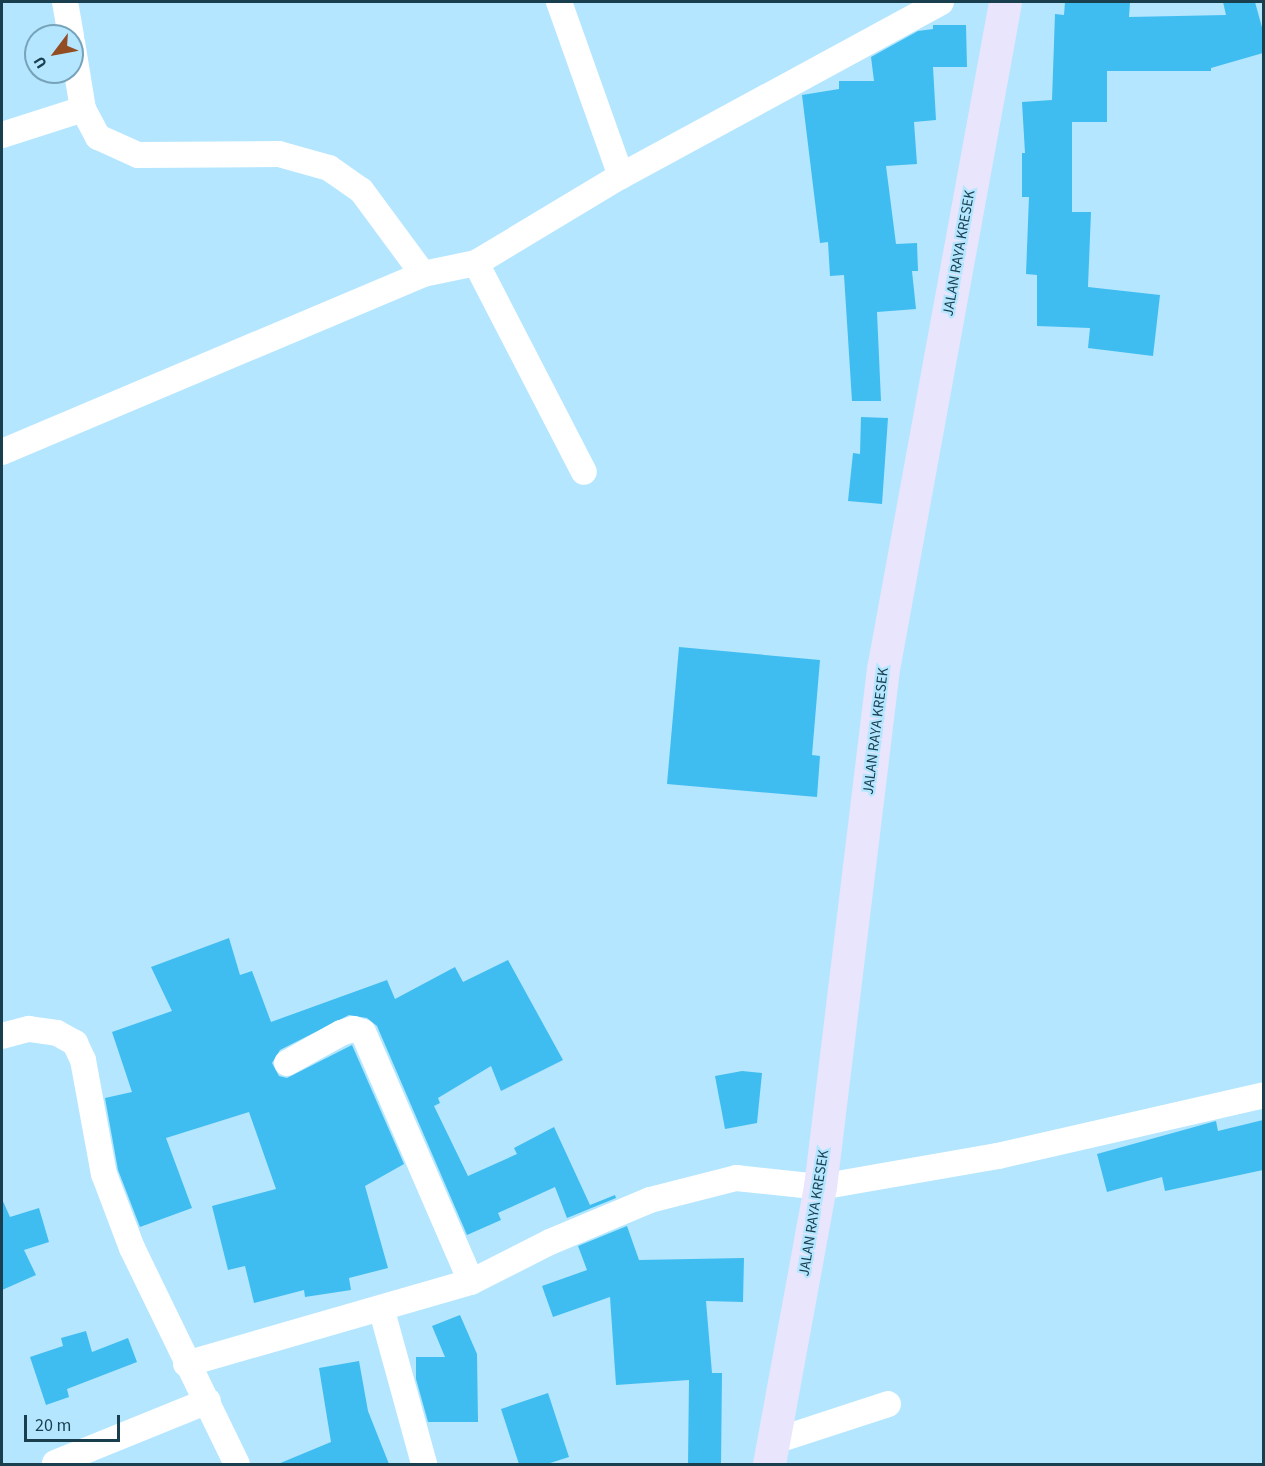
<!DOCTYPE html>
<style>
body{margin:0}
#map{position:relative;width:1265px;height:1466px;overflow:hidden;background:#b4e6ff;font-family:"Source Sans 3",sans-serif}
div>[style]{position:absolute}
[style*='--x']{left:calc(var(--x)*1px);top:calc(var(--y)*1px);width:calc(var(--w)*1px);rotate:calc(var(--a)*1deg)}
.building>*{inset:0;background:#3fbdf0}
.minor>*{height:26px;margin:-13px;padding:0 13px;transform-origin:13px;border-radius:13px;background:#fff}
.secondary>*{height:33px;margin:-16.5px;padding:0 16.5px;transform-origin:16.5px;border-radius:16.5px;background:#e8e5fd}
span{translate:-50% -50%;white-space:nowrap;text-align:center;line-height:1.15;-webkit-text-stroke:4.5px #b4e6ff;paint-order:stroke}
.street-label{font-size:15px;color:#193f4f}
.frame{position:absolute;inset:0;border:3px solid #193f4f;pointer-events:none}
.north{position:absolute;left:24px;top:24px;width:60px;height:60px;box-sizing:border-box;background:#b4e6ff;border:2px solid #76a3b9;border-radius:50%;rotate:238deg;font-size:16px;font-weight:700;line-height:24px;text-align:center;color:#193f4f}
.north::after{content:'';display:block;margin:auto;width:21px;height:27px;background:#924d23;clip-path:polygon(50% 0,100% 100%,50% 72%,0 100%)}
.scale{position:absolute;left:24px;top:1415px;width:96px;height:27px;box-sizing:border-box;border:3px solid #193f4f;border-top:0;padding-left:8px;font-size:18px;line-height:21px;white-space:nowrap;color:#193f4f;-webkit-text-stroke:4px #b4e6ff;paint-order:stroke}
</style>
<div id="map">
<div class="building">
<i style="clip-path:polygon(1065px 2px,1130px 2px,1129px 17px,1226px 15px,1223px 2px,1255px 2px,1263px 31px,1263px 53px,1211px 68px,1211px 71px,1107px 71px,1107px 122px,1072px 122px,1072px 212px,1091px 212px,1088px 287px,1160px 295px,1153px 356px,1088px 348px,1090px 328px,1037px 326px,1037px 275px,1026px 274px,1029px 197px,1022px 197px,1022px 153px,1025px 153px,1022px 102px,1052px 100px,1055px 14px,1064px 15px)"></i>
<i style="clip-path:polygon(933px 25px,966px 25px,967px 67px,933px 67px,936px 120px,914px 122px,917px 164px,886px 166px,896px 244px,917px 243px,918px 271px,912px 271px,916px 309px,877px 312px,881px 401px,852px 401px,844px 275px,830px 276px,828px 242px,820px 243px,802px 95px,839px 89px,839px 81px,874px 81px,871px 57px,918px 31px,933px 29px)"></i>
<i style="clip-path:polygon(861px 417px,888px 418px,882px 504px,848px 501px,853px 453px,860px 454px)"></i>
<i style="clip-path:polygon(679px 647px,820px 660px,812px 755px,820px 756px,817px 797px,667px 784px)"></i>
<i style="clip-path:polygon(229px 938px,240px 975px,252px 971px,271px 1022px,387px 980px,395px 999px,455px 967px,463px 982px,508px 960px,563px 1060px,501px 1091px,491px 1066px,438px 1098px,440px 1103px,434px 1106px,468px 1176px,517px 1154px,514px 1148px,554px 1127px,590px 1205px,615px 1195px,616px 1198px,567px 1218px,555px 1187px,498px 1213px,501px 1220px,467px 1235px,377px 1026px,367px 1018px,349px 1015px,280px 1050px,272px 1063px,279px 1076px,287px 1078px,352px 1045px,404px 1164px,365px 1186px,388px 1268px,349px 1278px,351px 1290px,305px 1297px,304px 1290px,254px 1303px,245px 1266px,228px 1270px,212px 1206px,276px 1189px,249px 1112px,166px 1138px,192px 1208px,140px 1227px,118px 1170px,105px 1098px,132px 1092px,112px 1032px,172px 1011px,151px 967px)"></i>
<i style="clip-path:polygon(742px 1071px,762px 1073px,757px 1123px,725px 1129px,715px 1076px)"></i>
<i style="clip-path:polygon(1263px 1120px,1263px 1170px,1165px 1191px,1162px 1177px,1107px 1192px,1097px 1154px,1216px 1121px,1218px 1131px)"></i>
<i style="clip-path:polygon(2px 1199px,10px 1217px,39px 1208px,49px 1242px,24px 1250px,36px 1275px,2px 1290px)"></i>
<i style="clip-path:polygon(627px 1226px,639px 1260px,744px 1258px,743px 1302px,706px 1301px,712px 1373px,722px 1373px,721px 1464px,688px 1464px,689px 1380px,616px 1385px,610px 1297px,553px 1317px,542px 1286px,587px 1270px,578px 1246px)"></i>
<i style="clip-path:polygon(460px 1315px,477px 1354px,478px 1422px,428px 1422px,416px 1379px,416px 1357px,445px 1357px,432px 1326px)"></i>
<i style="clip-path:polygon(86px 1331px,92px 1352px,128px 1338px,137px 1362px,67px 1389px,69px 1397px,46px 1405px,30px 1357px,63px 1346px,61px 1338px)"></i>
<i style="clip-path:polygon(359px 1361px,368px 1411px,389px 1464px,278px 1464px,331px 1442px,319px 1368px)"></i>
<i style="clip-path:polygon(548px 1393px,569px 1457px,547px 1464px,519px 1464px,501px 1409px)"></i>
</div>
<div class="minor">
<i style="--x:65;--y:2;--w:35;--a:80"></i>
<i style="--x:559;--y:2;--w:185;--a:70.4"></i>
<i style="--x:72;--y:42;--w:68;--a:80.7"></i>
<i style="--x:83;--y:109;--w:32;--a:62"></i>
<i style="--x:98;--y:137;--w:44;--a:24.2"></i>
<i style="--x:138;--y:155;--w:141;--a:-0.4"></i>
<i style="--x:279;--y:154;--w:52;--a:15.6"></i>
<i style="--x:329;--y:168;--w:39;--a:35"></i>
<i style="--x:361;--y:190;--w:104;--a:53.6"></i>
<i style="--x:2;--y:135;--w:85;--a:-17.8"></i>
<i style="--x:476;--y:263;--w:235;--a:62.7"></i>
<i style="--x:2;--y:452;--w:457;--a:-22.9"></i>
<i style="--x:423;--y:274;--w:54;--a:-11.7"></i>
<i style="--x:476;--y:263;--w:169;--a:-31"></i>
<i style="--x:621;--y:176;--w:364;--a:-28.5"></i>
<i style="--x:2;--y:1036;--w:28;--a:-15"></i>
<i style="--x:29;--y:1029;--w:28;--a:8"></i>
<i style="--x:57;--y:1033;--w:21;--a:29"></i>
<i style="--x:75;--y:1043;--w:19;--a:65"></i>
<i style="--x:83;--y:1060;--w:116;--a:79.6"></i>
<i style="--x:104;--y:1174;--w:79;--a:69.3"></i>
<i style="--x:132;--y:1248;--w:240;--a:64.1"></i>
<i style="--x:287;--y:1063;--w:62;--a:-29.1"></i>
<i style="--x:341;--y:1033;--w:13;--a:-18"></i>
<i style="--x:353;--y:1029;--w:10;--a:17"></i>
<i style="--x:363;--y:1032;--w:272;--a:66.6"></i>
<i style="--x:382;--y:1311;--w:159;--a:74.6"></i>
<i style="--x:186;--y:1364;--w:297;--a:-16.1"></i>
<i style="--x:471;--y:1282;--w:89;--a:-26.9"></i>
<i style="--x:550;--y:1242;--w:108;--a:-22.8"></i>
<i style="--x:650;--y:1200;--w:89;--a:-14.3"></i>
<i style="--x:736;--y:1178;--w:84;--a:6.1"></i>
<i style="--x:820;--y:1187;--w:181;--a:-9.9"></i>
<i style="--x:998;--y:1156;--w:273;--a:-12.9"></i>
<i style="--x:772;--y:1442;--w:122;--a:-18.1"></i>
<i style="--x:55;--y:1463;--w:165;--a:-22.1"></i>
</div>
<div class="secondary">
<i style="--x:769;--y:1464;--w:282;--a:-79.6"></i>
<i style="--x:820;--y:1187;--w:522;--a:-83.07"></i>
<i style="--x:883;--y:669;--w:678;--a:-79.63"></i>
</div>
<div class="street-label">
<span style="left:959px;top:253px;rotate:-80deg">JALAN RAYA KRESEK</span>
<span style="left:876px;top:731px;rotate:-83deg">JALAN RAYA KRESEK</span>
<span style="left:814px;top:1213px;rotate:-81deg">JALAN RAYA KRESEK</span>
</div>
<div class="frame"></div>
<div class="north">U</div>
<div class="scale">20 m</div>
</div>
